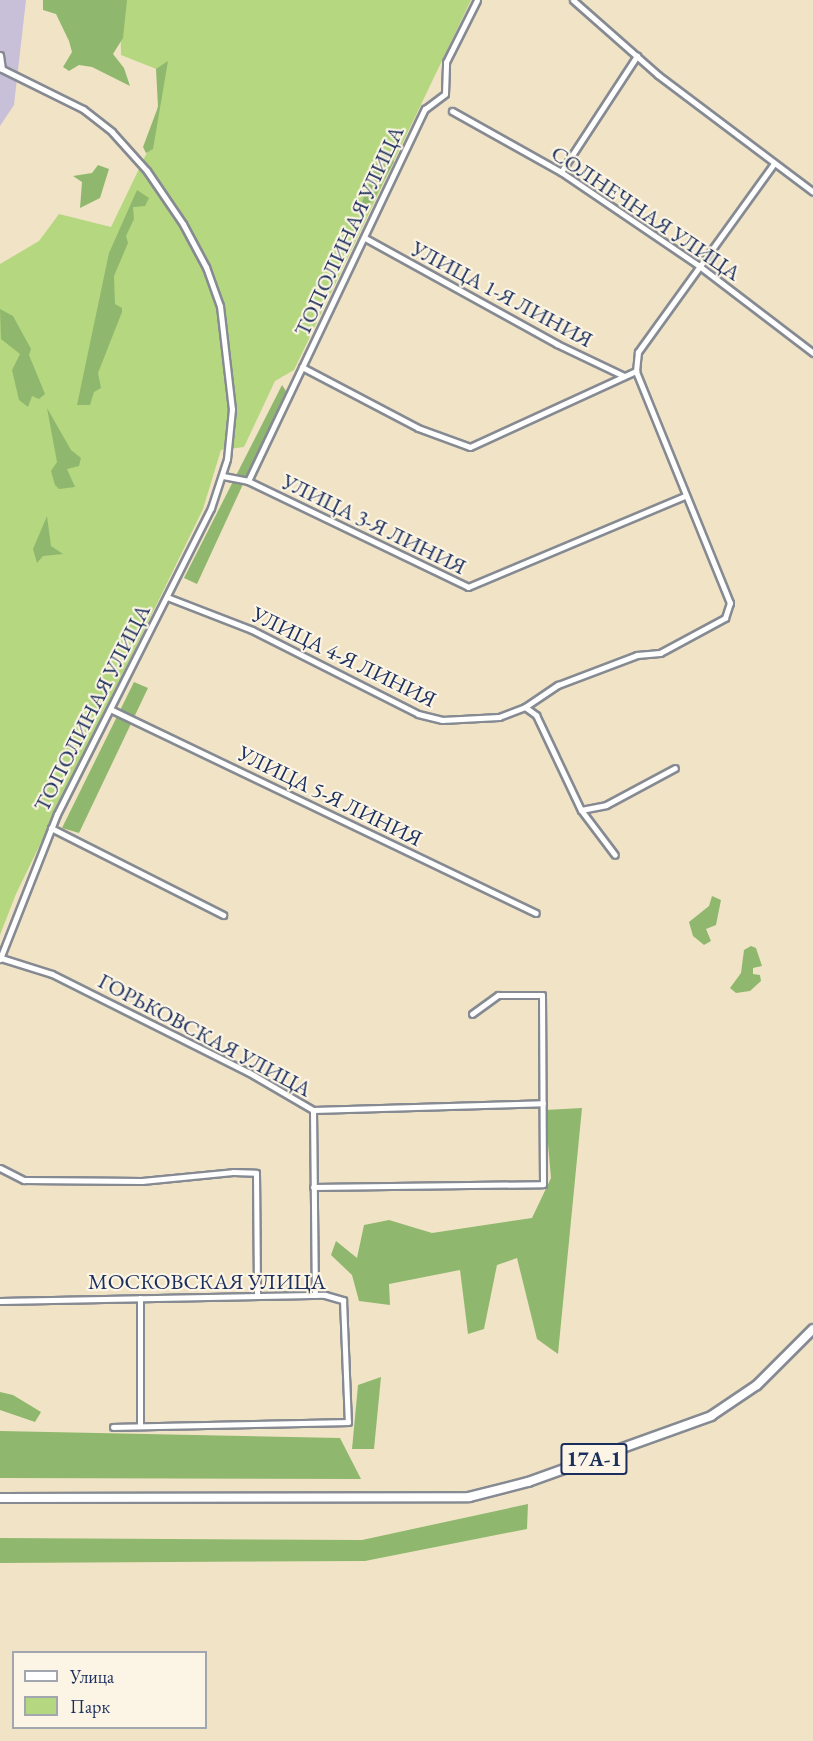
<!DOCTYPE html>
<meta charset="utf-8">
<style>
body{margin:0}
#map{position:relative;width:813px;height:1741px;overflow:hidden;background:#f1e4c6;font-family:"EB Garamond",serif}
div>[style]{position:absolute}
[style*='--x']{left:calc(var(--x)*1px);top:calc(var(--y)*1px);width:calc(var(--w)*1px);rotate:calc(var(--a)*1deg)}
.industrial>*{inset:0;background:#c8c0d8}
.green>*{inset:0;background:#b4d77f}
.forest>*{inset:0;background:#8fb86e}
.roads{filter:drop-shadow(2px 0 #868a92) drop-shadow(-2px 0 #868a92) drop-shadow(0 2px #868a92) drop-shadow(0 -2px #868a92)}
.minor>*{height:5px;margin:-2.5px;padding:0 2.5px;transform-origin:2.5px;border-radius:2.5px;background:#fff}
.primary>*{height:8px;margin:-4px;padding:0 4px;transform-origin:4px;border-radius:4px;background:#fff}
span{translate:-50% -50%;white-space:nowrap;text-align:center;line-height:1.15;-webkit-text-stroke:4.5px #fcf5e5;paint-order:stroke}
.shield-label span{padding:2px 4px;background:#fcf5e5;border:2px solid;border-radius:4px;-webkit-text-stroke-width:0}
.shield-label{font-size:21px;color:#1b2f5e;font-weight:700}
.street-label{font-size:22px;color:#1b2f5e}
.legend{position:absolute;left:12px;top:1651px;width:195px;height:78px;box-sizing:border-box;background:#fcf5e5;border:2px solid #a2a6af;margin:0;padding:8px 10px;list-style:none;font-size:18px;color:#1b2f5e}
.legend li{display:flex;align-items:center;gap:12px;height:30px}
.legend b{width:30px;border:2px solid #a2a6af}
</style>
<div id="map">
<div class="industrial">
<i style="clip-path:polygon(0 0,26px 0,14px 105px,0 126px)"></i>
</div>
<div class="green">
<i style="clip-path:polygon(120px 0,471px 0,294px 370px,275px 381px,244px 447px,221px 450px,203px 509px,16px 894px,0 935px,0 264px,39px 241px,59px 214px,111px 227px,151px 144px,164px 72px,121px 55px)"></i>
</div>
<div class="forest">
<i style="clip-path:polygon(43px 0,127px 0,123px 38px,113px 54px,124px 68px,130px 86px,92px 67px,79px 65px,69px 71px,63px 67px,72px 52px,69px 41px,56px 14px,43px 10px)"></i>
<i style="clip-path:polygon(168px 61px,153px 149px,146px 153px,143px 147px,158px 107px,156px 69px)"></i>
<i style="clip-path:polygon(390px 153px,394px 162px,373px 201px,364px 206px,362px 202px,379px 157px)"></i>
<i style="clip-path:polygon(98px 165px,109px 169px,100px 198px,80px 208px,82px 182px,73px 176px,92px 173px)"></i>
<i style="clip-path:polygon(137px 190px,149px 198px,145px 206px,133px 207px,134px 219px,126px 236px,128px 243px,114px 276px,115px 304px,122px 308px,122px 312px,98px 373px,101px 388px,94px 392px,90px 405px,77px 405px,109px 253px)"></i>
<i style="clip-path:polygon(0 309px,13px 316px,31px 349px,29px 355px,45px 394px,39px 399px,32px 396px,28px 407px,19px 400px,12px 370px,20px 354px,1px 339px)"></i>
<i style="clip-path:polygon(282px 385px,286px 391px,197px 584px,184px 578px)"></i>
<i style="clip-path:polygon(47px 408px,71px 450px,81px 458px,79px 466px,67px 469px,75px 487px,59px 489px,55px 485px,51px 471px,57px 462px)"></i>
<i style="clip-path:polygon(47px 516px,51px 546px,63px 554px,43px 556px,37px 563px,33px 549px)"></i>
<i style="clip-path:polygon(134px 682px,148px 688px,79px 833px,62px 828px)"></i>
<i style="clip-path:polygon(712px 896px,721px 900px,716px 925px,706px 929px,711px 941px,704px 945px,693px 936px,689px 922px,709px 906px)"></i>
<i style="clip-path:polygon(751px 946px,756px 948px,762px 966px,753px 968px,753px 974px,760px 975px,761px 981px,750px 991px,736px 993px,730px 988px,741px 973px,744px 950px)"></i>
<i style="clip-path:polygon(582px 1108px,558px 1354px,537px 1339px,517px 1258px,497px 1265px,484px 1329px,468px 1334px,460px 1270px,389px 1284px,390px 1305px,359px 1301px,352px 1275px,331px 1255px,336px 1241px,357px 1258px,364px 1225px,389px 1220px,432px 1233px,532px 1218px,551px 1178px,545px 1110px)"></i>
<i style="clip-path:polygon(381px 1377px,374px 1449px,352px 1449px,358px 1385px)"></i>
<i style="clip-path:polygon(0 1392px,13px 1395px,41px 1412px,35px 1422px,0 1410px)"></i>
<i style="clip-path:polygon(0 1431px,340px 1438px,361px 1479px,0 1478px)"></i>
<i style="clip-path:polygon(528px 1504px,527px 1529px,365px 1561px,0 1563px,0 1538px,362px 1540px)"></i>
</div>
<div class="roads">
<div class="minor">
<i style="--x:573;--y:0;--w:113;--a:41.4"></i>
<i style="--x:658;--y:75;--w:194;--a:37"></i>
<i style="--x:0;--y:55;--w:14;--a:82"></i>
<i style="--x:0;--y:68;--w:93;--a:26.3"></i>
<i style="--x:83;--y:109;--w:37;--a:38"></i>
<i style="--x:112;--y:132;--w:52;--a:48.1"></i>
<i style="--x:147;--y:171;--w:64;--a:55.8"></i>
<i style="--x:183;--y:224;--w:49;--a:61.9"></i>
<i style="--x:206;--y:267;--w:41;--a:70.3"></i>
<i style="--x:220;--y:306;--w:104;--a:83.4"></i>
<i style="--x:232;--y:409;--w:50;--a:95.7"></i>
<i style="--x:227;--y:459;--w:52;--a:108.1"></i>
<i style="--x:211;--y:508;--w:343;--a:116.7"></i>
<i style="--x:57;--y:814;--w:156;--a:111.5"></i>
<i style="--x:452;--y:111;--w:125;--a:29.2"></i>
<i style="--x:561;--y:172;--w:166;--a:34.2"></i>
<i style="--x:698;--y:265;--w:145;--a:37.4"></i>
<i style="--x:561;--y:172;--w:139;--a:-56.8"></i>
<i style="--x:365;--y:238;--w:219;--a:28.9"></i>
<i style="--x:557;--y:344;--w:74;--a:25.5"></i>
<i style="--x:302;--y:367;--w:131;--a:27.7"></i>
<i style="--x:418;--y:428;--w:55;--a:20.1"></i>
<i style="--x:470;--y:447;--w:183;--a:-24.6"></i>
<i style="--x:223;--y:476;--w:25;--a:11"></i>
<i style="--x:248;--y:481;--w:244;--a:25.7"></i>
<i style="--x:468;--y:587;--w:235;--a:-22.8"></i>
<i style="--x:248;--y:481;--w:412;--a:-64.6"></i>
<i style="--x:425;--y:109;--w:25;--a:-37"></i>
<i style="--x:445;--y:94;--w:32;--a:-88"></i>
<i style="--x:446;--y:62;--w:69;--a:-63.4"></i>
<i style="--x:167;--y:597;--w:91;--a:21.2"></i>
<i style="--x:252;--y:630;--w:186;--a:26.8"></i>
<i style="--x:418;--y:714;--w:25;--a:14"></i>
<i style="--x:442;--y:720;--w:57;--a:-3"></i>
<i style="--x:499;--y:717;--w:28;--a:-21"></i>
<i style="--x:525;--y:707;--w:40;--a:-34"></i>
<i style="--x:558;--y:685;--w:85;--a:-20.8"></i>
<i style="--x:637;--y:655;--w:23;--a:-5"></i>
<i style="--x:660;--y:653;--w:74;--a:-28.3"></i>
<i style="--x:725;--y:618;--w:16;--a:-72"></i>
<i style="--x:730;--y:603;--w:250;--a:-112.1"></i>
<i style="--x:636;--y:371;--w:19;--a:-84"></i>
<i style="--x:638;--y:352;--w:231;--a:-54.2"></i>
<i style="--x:525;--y:707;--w:14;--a:36"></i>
<i style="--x:536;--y:715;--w:105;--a:64.7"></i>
<i style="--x:581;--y:810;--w:56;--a:52.9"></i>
<i style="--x:110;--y:709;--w:472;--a:25.6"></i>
<i style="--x:581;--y:810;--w:25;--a:-11"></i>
<i style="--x:606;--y:805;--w:78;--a:-28.2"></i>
<i style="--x:51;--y:828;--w:193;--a:26.8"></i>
<i style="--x:1;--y:958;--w:53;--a:17.4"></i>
<i style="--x:52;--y:974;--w:219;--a:26.6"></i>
<i style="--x:248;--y:1072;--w:75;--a:30.3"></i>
<i style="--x:313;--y:1110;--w:230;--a:-1.7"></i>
<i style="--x:313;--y:1110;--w:185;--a:89.4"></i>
<i style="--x:0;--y:1168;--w:27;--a:27"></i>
<i style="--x:24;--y:1180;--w:118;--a:0.5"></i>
<i style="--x:142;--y:1181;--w:91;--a:-5.6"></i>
<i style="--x:233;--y:1172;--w:23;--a:2"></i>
<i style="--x:256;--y:1173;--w:123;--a:89.5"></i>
<i style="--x:313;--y:1187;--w:230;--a:-0.7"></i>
<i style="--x:543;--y:1184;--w:189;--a:-90.3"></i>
<i style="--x:542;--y:995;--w:44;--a:180"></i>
<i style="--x:498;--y:995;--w:32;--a:144"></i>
<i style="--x:0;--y:1301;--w:325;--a:-1.1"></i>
<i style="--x:325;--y:1295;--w:19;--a:16"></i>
<i style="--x:343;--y:1300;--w:122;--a:87.7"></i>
<i style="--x:348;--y:1422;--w:235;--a:178.8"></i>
<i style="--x:140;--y:1426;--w:128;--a:-90"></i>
</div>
<div class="primary">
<i style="--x:0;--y:1498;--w:469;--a:-0.1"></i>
<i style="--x:469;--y:1497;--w:61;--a:-14.3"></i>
<i style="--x:528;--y:1482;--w:195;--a:-19.8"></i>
<i style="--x:711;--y:1416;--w:55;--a:-34"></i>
<i style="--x:757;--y:1385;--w:79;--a:-45"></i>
</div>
</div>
<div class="shield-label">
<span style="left:594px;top:1459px">17А-1</span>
</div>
<div class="street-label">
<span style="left:646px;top:213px;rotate:34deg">СОЛНЕЧНАЯ УЛИЦА</span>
<span style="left:349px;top:231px;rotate:-65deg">ТОПОЛИНАЯ УЛИЦА</span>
<span style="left:502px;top:294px;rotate:28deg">УЛИЦА 1-Я ЛИНИЯ</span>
<span style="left:374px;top:524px;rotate:26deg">УЛИЦА 3-Я ЛИНИЯ</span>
<span style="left:344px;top:657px;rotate:26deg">УЛИЦА 4-Я ЛИНИЯ</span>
<span style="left:92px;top:708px;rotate:-63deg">ТОПОЛИНАЯ УЛИЦА</span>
<span style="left:330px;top:796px;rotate:26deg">УЛИЦА 5-Я ЛИНИЯ</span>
<span style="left:205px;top:1035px;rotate:28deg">ГОРЬКОВСКАЯ УЛИЦА</span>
<span style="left:207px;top:1282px">МОСКОВСКАЯ УЛИЦА</span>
</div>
<ul class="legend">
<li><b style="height:8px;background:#fff"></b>Улица</li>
<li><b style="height:16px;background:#b4d77f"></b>Парк</li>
</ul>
</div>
